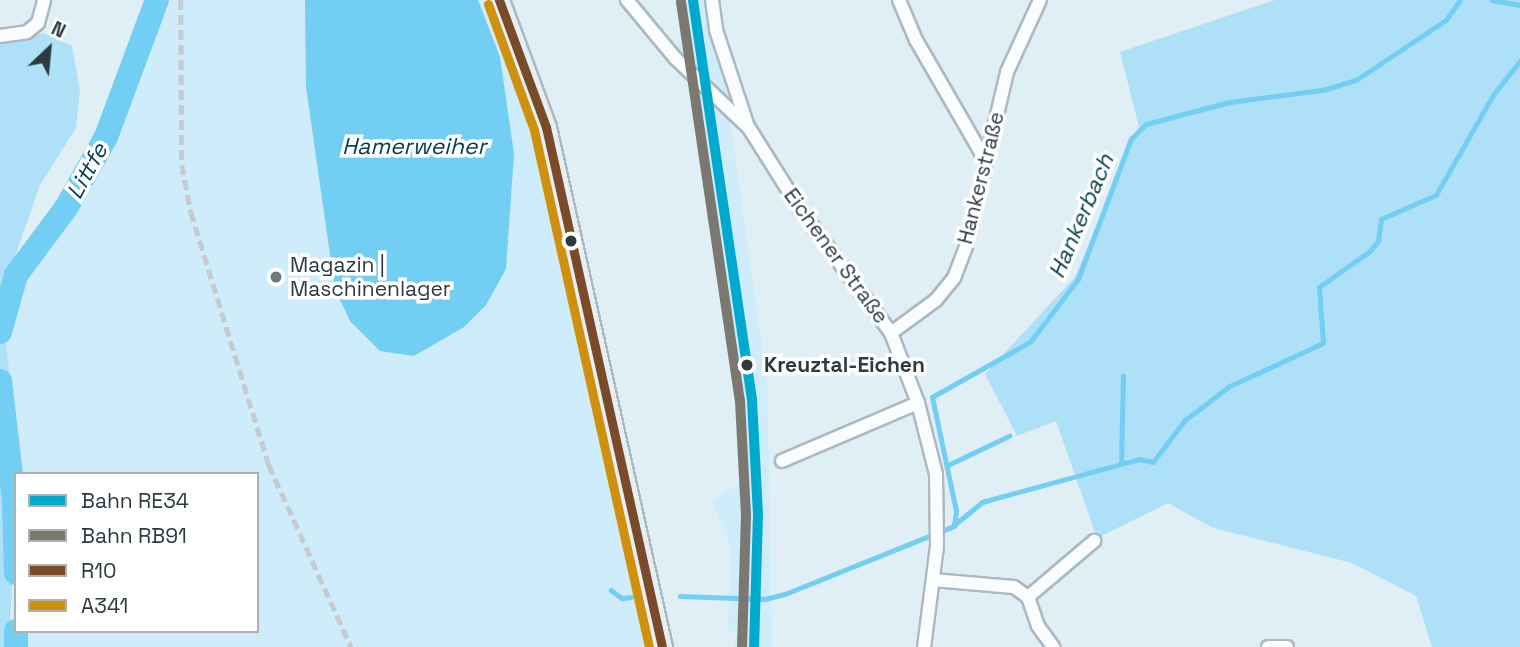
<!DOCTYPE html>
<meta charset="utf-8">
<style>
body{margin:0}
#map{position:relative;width:1520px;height:647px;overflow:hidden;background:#e0eef5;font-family:"Space Grotesk",sans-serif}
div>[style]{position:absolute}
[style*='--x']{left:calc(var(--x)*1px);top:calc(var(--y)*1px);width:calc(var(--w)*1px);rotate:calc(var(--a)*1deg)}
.built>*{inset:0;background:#ceecf9}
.green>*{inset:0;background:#aee1f8}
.water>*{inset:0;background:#72cef2}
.stream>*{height:4.5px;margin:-2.25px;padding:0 2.25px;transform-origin:2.25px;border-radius:2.25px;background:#72cef2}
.river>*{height:24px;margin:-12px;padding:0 12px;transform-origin:12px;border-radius:12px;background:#72cef2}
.roads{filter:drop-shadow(2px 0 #adb9bf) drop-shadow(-2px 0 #adb9bf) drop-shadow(0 2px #adb9bf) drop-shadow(0 -2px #adb9bf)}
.street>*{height:12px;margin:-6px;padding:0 6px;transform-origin:6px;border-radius:6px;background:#fafcfe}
.primary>*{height:19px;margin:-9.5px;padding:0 9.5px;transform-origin:9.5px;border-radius:9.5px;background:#e6eff3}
.rail>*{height:4.5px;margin-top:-2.25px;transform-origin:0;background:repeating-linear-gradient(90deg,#c6cbcd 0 10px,transparent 0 15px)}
.bus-1>*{height:9px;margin:-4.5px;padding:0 4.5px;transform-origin:4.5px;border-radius:4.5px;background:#7a4b2a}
.bus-2>*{height:9px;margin:-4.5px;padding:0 4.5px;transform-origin:4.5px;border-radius:4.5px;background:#cf900d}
.rail-1>*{height:10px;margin:-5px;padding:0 5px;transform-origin:5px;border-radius:5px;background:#00a9ce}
.rail-2>*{height:10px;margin:-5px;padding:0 5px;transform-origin:5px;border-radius:5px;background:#7b7872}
.dots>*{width:19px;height:19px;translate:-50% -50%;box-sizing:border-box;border:4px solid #fff;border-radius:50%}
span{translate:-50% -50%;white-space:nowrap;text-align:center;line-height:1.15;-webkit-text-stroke:7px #fff;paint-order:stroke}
.street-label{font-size:21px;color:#2d3a40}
.poi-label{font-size:21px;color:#2d3a40}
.left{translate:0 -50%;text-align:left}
.stop-label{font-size:21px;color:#2d3a40;font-weight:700}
.water-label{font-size:23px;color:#063f52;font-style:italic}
.legend{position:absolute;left:14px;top:472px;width:245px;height:161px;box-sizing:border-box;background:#fff;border:2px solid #abb0b3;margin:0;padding:9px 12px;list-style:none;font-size:21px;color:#2d3a40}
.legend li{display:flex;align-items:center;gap:14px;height:35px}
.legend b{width:35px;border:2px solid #abb0b3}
.north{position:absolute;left:14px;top:14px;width:70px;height:70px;-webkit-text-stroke:5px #fff;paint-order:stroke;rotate:26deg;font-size:19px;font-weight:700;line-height:28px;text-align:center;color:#2d3a40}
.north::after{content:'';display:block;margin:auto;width:24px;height:32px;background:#2d3a40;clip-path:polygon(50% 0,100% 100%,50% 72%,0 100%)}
</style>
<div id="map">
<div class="built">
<i style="clip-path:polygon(evenodd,173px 0,484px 0,509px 51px,664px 647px,14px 647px,3px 385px,12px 283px,173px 0,16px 474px,257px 474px,257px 631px,16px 631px,16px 474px)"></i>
<i style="clip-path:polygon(675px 0,713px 0,767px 381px,772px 647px,734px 647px,737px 631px,728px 632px,730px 546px,711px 500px,743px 483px,726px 321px,688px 80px,676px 46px,686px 40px)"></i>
</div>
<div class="green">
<i style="clip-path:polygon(1275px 0,1520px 0,1520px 647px,1432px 647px,1416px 596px,1352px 563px,1213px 528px,1168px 503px,1097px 538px,1056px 421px,1017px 436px,985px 374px,1075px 277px,1139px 127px,1120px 52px)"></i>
<i style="clip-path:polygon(43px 33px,72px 46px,80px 91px,76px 128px,40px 185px,1px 297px,18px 452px,9px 647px,0 647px,0 41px,15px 42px)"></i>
</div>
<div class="water">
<i style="clip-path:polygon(305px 0,478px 0,500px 57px,514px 154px,506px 269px,486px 305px,464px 327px,414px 356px,380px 351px,350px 321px,335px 289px,306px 87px)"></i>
</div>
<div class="stream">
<i style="--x:1492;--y:0;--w:28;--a:10"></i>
<i style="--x:1121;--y:464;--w:88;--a:-88.7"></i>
<i style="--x:948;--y:465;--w:68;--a:-25.4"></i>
<i style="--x:954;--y:525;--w:36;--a:-39"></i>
<i style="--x:982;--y:502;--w:163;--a:-15.3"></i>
<i style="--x:1139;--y:459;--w:14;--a:12"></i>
<i style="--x:1153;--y:462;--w:53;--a:-52.7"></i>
<i style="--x:1185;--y:420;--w:56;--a:-37.1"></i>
<i style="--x:1230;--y:386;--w:102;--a:-24.8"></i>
<i style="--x:1323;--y:343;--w:56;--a:-94.1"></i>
<i style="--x:1319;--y:287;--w:62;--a:-35.2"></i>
<i style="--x:1370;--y:251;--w:13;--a:-51"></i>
<i style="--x:1378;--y:241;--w:22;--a:-82"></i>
<i style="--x:1381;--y:219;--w:60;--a:-23.6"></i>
<i style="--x:1436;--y:195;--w:115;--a:-60.3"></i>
<i style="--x:1493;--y:95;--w:43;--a:-51.5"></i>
<i style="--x:611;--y:590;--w:14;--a:36"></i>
<i style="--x:622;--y:598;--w:9;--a:-6"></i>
<i style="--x:680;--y:596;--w:85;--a:2"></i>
<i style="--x:765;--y:599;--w:21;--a:-14"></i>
<i style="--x:785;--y:594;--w:182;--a:-21.9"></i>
<i style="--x:954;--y:526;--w:15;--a:-82"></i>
<i style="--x:956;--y:511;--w:116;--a:-101.9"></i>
<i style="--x:932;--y:397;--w:112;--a:-29.3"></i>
<i style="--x:1030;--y:342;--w:79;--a:-52.7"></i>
<i style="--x:1078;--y:279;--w:150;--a:-69.3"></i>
<i style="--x:1131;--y:139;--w:21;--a:-45"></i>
<i style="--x:1146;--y:124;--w:87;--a:-14.7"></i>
<i style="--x:1230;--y:102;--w:94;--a:-7.4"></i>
<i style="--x:1323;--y:90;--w:34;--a:-17"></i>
<i style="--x:1356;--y:80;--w:108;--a:-33.7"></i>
<i style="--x:1446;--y:20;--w:24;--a:-55"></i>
</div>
<div class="river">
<i style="--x:0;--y:332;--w:59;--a:-74.3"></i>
<i style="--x:16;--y:275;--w:84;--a:-53.3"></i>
<i style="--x:66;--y:208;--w:81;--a:-60.6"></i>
<i style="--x:106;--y:137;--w:146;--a:-69.6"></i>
<i style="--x:0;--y:381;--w:121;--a:83.3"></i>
<i style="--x:14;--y:501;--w:72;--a:88.4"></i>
<i style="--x:16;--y:647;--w:16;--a:-90"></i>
</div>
<div class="roads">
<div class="street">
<i style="--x:627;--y:0;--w:77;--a:50.3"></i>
<i style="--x:676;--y:59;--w:100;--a:43.4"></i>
<i style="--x:749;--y:128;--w:96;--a:57.8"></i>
<i style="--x:800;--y:209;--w:154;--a:53.7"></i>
<i style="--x:891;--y:333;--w:75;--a:68.9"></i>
<i style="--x:918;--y:403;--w:73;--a:75.8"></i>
<i style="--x:936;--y:474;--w:72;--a:89.2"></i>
<i style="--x:937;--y:546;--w:102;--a:97.3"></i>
<i style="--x:712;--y:0;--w:30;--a:82"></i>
<i style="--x:716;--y:30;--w:102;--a:71.7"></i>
<i style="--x:899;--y:0;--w:43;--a:67"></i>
<i style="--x:916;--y:40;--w:140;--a:60"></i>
<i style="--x:0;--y:36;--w:27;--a:-8"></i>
<i style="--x:27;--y:32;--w:14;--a:-39"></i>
<i style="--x:38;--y:23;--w:24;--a:-75"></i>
<i style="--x:891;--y:333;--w:56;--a:-36.3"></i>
<i style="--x:936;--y:300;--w:28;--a:-51"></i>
<i style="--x:954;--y:278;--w:33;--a:-69"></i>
<i style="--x:966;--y:247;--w:180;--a:-76.8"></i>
<i style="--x:1007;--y:72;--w:79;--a:-65.4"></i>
<i style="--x:782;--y:461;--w:148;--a:-23.1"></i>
<i style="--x:933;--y:580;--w:81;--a:4.9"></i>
<i style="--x:1014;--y:587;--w:17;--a:36"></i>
<i style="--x:1028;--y:597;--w:31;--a:71"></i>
<i style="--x:1038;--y:626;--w:26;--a:54"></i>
<i style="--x:1028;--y:597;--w:87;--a:-40.3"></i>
<i style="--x:1268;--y:647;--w:19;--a:0"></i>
</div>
<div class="primary">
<i style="--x:499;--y:0;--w:135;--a:69.7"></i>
<i style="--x:546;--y:127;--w:533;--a:77.42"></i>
</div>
</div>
<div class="rail">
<i style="--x:181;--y:0;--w:165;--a:89.7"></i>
<i style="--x:182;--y:165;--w:48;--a:79.2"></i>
<i style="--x:191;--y:212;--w:265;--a:72.9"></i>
<i style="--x:269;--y:465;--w:200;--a:65.7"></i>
</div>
<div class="bus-1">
<i style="--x:499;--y:0;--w:135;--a:69.7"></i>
<i style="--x:546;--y:127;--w:533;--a:77.42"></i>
</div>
<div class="bus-2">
<i style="--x:488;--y:4;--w:134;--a:69.9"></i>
<i style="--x:534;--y:130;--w:530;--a:77.46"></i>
</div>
<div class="rail-1">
<i style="--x:693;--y:0;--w:404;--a:81.6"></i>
<i style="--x:752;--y:400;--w:114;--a:87"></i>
<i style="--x:758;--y:514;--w:133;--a:91.7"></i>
</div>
<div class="rail-2">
<i style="--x:681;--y:2;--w:403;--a:81.6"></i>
<i style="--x:740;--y:401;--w:113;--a:87"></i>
<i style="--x:746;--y:514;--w:133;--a:91.7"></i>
</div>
<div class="dots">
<i style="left:571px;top:241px;background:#2d3a40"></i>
<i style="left:276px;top:277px;background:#6c797f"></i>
<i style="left:747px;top:365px;background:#2d3a40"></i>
</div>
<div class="street-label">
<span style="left:981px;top:178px;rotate:-76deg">Hankerstraße</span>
<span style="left:836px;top:256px;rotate:54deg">Eichener Straße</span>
</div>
<div class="poi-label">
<span class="left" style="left:290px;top:277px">Magazin |<br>Maschinenlager</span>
</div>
<div class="stop-label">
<span class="left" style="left:764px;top:365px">Kreuztal-Eichen</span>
</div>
<div class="water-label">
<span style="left:414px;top:146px">Hamerweiher</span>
<span style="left:87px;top:171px;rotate:-61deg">Littfe</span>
<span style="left:1081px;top:216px;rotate:-67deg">Hankerbach</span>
</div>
<ul class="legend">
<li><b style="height:9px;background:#00a9ce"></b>Bahn RE34</li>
<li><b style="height:9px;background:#7b7872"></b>Bahn RB91</li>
<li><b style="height:9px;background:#7a4b2a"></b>R10</li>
<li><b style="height:9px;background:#cf900d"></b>A341</li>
</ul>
<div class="north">N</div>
</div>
